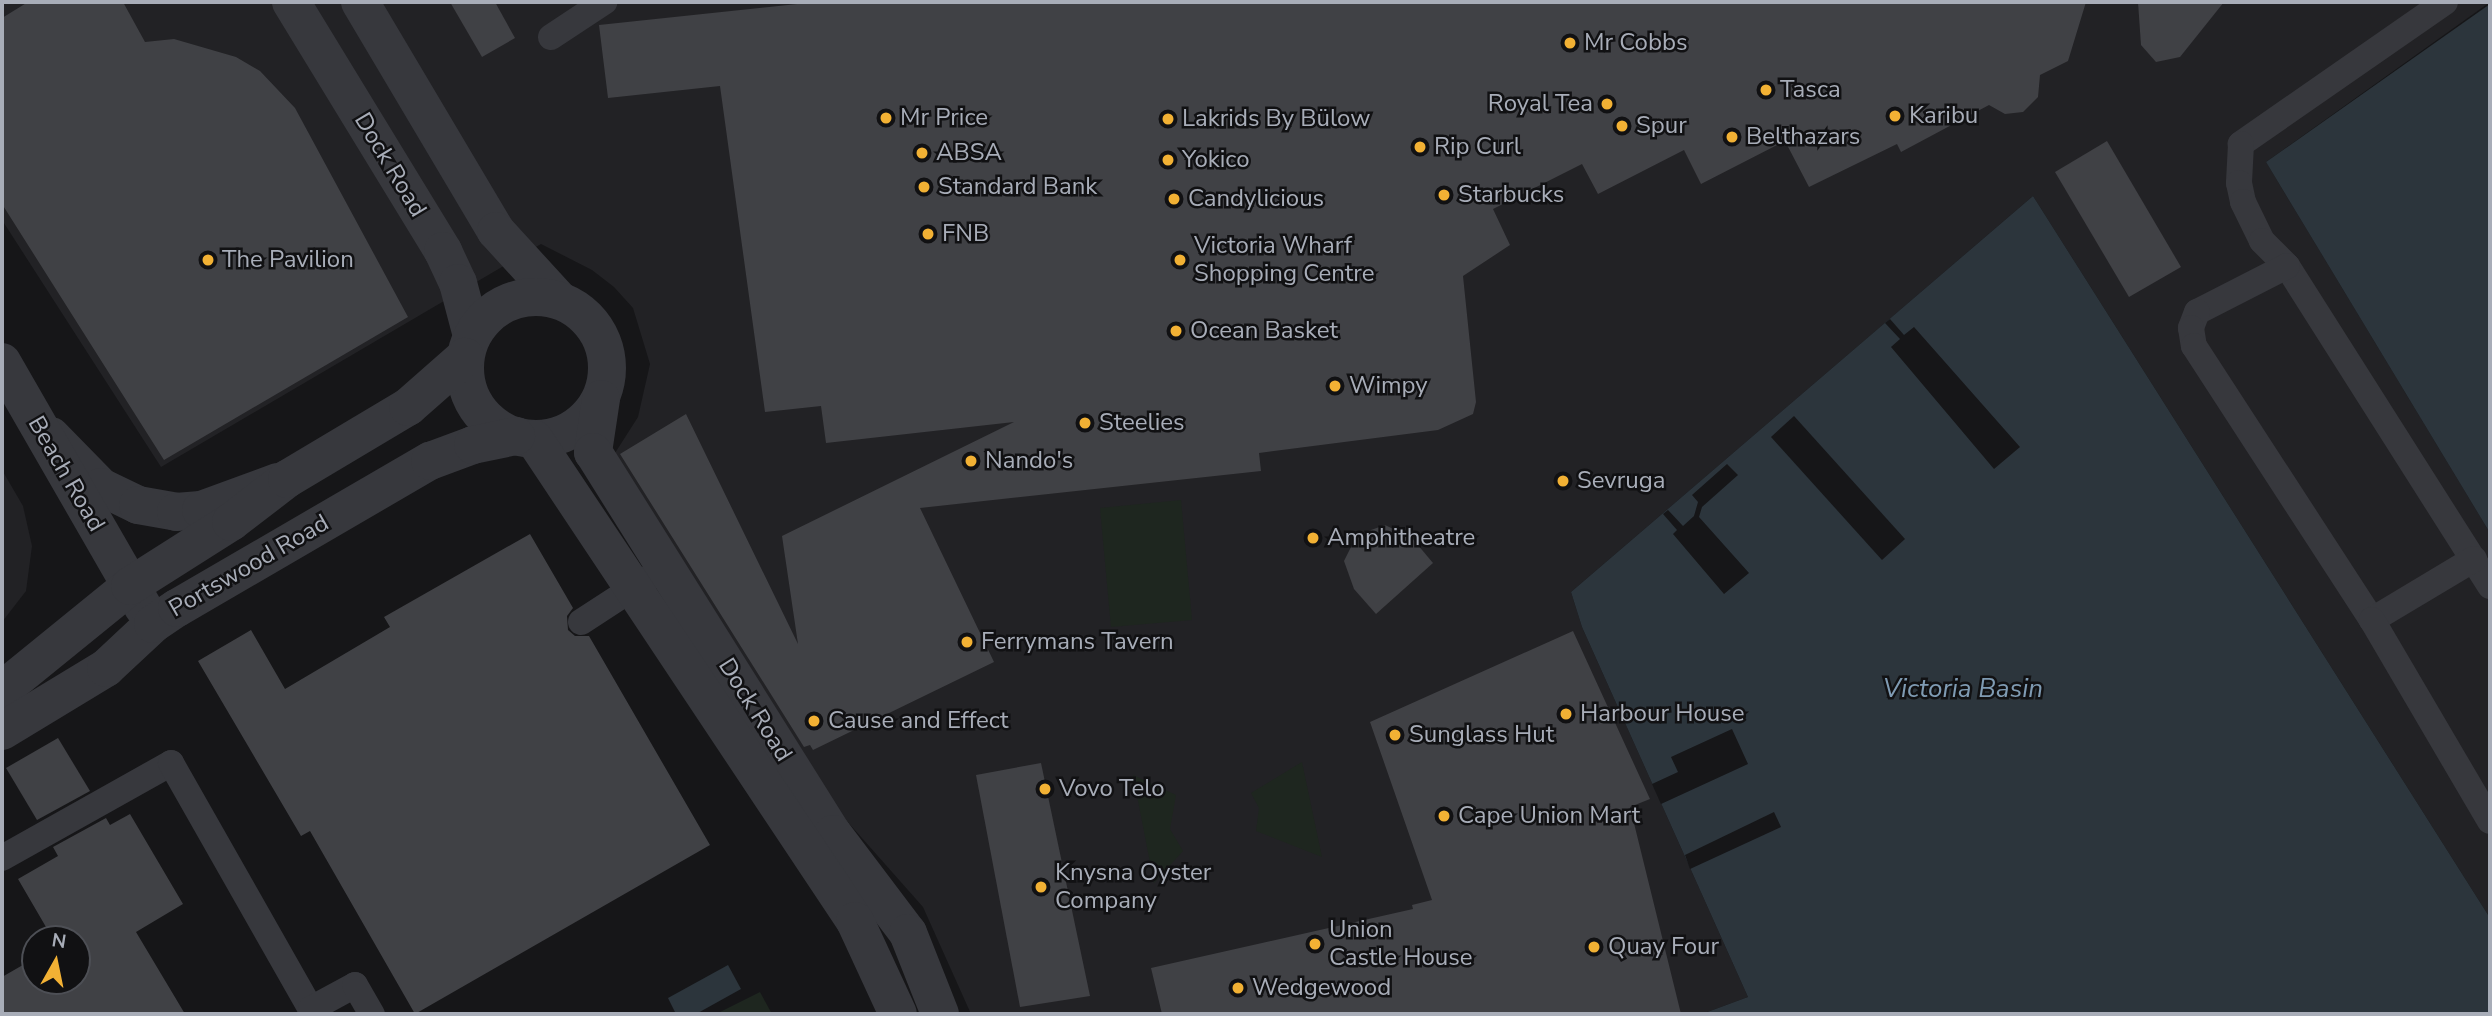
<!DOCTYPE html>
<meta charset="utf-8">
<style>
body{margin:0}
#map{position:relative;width:2492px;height:1016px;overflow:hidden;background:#161618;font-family:"Nunito Sans",sans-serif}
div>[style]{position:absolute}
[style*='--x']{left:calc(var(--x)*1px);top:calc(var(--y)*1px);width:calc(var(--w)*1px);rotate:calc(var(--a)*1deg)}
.built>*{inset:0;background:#222225}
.green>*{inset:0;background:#1e261f}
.water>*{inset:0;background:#2c353c}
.pier>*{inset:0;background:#161618}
.building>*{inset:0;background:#404145}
.service>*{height:26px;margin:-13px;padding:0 13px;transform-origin:13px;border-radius:13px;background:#37383d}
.minor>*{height:38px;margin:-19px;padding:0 19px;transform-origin:19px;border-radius:19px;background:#37383d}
.tertiary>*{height:38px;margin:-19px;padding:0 19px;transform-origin:19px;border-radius:19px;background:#37383d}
.tertiary>.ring{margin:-19px;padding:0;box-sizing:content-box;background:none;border:38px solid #37383d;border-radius:50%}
.dots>*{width:19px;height:19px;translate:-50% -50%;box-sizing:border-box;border:4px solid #111113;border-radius:50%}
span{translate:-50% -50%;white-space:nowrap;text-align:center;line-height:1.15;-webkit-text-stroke:5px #111113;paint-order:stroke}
.poi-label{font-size:24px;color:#a8adb8}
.left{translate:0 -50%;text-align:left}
.right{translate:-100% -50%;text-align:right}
.street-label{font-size:24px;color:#a8adb8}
.water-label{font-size:26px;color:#7f9bb3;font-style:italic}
.frame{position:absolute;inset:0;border:4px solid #a8adb8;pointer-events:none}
.north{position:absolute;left:21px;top:925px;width:70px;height:70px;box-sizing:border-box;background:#111113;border:2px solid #4d4f55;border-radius:50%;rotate:9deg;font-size:19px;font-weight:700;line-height:28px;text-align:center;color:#a8adb8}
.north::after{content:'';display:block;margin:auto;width:24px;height:32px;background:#f2b134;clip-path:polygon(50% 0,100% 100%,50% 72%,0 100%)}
</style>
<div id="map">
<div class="built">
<i style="clip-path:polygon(2px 2px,2490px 2px,2266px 162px,2490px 533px,2490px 918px,2033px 196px,1571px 592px,1582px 627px,1748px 997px,1702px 1014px,971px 1014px,923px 907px,792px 759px,615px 453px,638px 417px,650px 364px,633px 308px,614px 287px,592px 270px,541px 244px,161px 467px,2px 220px)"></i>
<i style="clip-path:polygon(2px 470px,23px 506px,32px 546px,26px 591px,2px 622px)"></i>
</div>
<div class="green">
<i style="clip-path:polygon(1181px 500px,1192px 620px,1111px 627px,1100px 508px)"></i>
<i style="clip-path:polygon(1302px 762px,1322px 857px,1256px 831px,1259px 808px,1251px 793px)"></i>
<i style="clip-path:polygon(1133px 775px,1176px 795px,1170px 829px,1183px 851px,1154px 883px)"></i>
<i style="clip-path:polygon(760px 992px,772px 1014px,716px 1014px)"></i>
</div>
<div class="water">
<i style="clip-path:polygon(2490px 4px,2490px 533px,2266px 162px)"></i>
<i style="clip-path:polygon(2033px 196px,2490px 918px,2490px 1014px,1702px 1014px,1748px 997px,1582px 627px,1571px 592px)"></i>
<i style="clip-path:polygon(728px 965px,741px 989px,696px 1014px,676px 1014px,668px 998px)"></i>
</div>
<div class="pier">
<i style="clip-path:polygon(1890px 319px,1904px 335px,1914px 327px,2020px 447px,1994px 469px,1891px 347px,1900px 339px,1885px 323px)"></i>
<i style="clip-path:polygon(1794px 416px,1905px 539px,1882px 560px,1771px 437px)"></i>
<i style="clip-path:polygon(1727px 464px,1738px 475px,1702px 507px,1699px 517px,1749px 573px,1724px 594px,1673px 534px,1677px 530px,1663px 514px,1668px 510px,1683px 526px,1694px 516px,1698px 502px,1692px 495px)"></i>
<i style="clip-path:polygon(1732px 729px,1748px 764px,1661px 804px,1652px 784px,1678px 772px,1671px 757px)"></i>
<i style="clip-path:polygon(1774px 812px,1781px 827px,1690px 869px,1685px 855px)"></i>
</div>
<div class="building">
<i style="clip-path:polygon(28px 2px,123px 2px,145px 42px,174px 39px,236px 57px,260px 71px,295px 108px,408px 317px,164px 460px,2px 204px,2px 18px)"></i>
<i style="clip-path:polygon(450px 2px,495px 2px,515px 38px,482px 57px)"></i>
<i style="clip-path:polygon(816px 2px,2086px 2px,2068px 61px,2040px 75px,2038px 97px,2023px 112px,2005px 114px,1989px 105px,1901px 152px,1897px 144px,1809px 187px,1785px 141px,1701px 184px,1684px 150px,1598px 194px,1582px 164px,1493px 209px,1510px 245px,1463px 276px,1476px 402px,1473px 414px,1438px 430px,1259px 453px,1261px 471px,920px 508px,994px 662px,813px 750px,810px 745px,804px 747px,620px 454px,686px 414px,798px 644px,782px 536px,1014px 422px,826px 443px,821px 406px,765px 412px,720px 86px,608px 98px,599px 25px)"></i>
<i style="clip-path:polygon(2138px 2px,2224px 2px,2180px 57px,2156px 62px,2141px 45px)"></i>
<i style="clip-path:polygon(2107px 141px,2181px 267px,2129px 297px,2055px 172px)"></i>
<i style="clip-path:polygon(1385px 525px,1412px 538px,1433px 563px,1376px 614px,1354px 589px,1344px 561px,1357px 535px)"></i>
<i style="clip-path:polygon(530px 534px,573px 608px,567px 616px,568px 630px,575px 636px,589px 636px,710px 845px,415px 1014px,310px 831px,301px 836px,198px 661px,251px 630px,285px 689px,390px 627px,384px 617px)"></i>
<i style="clip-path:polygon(1573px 631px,1650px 799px,1630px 807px,1681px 1014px,1162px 1014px,1151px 968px,1413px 909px,1412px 905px,1432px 900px,1370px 722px)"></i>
<i style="clip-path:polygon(58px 738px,90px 791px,37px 820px,6px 768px)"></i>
<i style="clip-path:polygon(1041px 763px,1090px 996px,1020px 1007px,976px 775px)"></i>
<i style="clip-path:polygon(130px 814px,183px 904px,136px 932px,185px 1014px,2px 1014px,2px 977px,35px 958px,35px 981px,77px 981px,77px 939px,53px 939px,18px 879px,58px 856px,53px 847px,106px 818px,110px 825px)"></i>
</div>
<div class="service">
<i style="--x:2445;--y:2;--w:249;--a:145.2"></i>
<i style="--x:2241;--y:144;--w:39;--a:93"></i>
<i style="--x:2239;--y:183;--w:19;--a:78"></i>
<i style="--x:2243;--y:202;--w:43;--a:64"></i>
<i style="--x:2262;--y:241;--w:35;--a:45"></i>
<i style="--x:2287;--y:266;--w:379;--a:57.6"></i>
<i style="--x:551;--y:37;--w:64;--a:-33.4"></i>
<i style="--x:2287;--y:266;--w:101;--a:152.9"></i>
<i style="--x:2197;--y:312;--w:17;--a:111"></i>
<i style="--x:2191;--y:328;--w:18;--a:81"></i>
<i style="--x:2194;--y:346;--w:327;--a:57"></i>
<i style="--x:2474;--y:559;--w:119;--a:149.1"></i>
<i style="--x:2372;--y:620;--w:233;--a:59.6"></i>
<i style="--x:581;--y:622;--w:79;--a:-33.1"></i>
<i style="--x:2;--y:858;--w:194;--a:-29.3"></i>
<i style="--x:171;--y:763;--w:283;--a:60.4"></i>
<i style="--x:311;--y:1009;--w:50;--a:-28.6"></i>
<i style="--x:355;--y:985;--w:34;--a:60"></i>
</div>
<div class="minor">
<i style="--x:51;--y:436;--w:71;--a:45.6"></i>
<i style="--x:101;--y:487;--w:41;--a:25.9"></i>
<i style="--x:138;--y:505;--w:39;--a:10"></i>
<i style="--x:176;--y:512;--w:25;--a:-5"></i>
<i style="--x:201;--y:510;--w:82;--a:-20"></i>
</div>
<div class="tertiary">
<i style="--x:291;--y:2;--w:292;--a:58.6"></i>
<i style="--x:443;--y:251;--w:35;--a:65"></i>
<i style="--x:458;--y:283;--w:55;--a:75.2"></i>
<i style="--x:360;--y:2;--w:266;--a:59.3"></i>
<i style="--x:496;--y:231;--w:93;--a:47.6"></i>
<i class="ring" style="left:465px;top:297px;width:104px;height:104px"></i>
<i style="--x:2;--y:362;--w:283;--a:60.1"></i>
<i style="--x:601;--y:399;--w:54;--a:98.6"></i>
<i style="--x:593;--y:452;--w:451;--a:57.9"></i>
<i style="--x:833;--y:834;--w:124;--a:52.9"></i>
<i style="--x:908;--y:933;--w:87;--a:68.4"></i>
<i style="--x:534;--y:439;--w:579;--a:56.34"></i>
<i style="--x:855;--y:921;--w:102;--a:65.2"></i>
<i style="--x:2;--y:690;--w:165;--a:-39.1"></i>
<i style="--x:130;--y:586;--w:120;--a:-32.4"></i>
<i style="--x:231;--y:522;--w:71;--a:-37.5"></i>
<i style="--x:287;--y:479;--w:141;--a:-30.8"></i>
<i style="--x:408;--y:407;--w:76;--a:-41.3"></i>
<i style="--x:2;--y:731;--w:122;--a:-31.2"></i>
<i style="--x:106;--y:668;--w:64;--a:-43.1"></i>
<i style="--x:153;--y:624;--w:29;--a:-34"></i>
<i style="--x:177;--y:608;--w:293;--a:-30.2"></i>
<i style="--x:430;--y:461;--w:46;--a:-20.4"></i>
<i style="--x:473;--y:445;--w:44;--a:-11.8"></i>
</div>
<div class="dots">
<i style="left:1570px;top:43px;background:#f2b134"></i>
<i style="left:1766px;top:90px;background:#f2b134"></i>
<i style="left:1607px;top:104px;background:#f2b134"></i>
<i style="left:1895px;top:116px;background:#f2b134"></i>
<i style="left:886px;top:118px;background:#f2b134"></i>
<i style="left:1168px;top:119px;background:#f2b134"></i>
<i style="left:1622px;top:126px;background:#f2b134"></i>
<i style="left:1732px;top:137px;background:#f2b134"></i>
<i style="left:1420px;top:147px;background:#f2b134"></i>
<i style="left:922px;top:153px;background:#f2b134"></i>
<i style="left:1168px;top:160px;background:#f2b134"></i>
<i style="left:924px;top:187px;background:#f2b134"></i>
<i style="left:1444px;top:195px;background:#f2b134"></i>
<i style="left:1174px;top:199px;background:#f2b134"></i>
<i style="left:928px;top:234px;background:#f2b134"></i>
<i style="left:208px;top:260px;background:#f2b134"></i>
<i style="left:1180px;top:260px;background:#f2b134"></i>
<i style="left:1176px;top:331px;background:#f2b134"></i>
<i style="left:1335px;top:386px;background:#f2b134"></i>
<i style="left:1085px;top:423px;background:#f2b134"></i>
<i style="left:971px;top:461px;background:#f2b134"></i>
<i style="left:1563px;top:481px;background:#f2b134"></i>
<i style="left:1313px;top:538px;background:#f2b134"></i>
<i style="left:967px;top:642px;background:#f2b134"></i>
<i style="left:1566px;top:714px;background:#f2b134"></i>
<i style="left:814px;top:721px;background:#f2b134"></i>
<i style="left:1395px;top:735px;background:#f2b134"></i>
<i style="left:1045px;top:789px;background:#f2b134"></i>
<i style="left:1444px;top:816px;background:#f2b134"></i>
<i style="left:1041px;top:887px;background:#f2b134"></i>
<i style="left:1315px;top:944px;background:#f2b134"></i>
<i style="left:1594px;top:947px;background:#f2b134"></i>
<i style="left:1238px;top:988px;background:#f2b134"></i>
</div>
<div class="poi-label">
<span class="left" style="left:1584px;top:43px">Mr Cobbs</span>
<span class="left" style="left:1780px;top:90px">Tasca</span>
<span class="right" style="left:1593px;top:104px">Royal Tea</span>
<span class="left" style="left:1909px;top:116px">Karibu</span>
<span class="left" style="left:900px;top:118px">Mr Price</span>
<span class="left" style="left:1182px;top:119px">Lakrids By Bülow</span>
<span class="left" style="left:1636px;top:126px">Spur</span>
<span class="left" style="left:1746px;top:137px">Belthazars</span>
<span class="left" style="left:1434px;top:147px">Rip Curl</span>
<span class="left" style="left:936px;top:153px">ABSA</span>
<span class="left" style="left:1182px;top:160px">Yokico</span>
<span class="left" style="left:938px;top:187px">Standard Bank</span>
<span class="left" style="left:1458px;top:195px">Starbucks</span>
<span class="left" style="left:1188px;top:199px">Candylicious</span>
<span class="left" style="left:942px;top:234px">FNB</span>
<span class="left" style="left:1194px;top:260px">Victoria Wharf<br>Shopping Centre</span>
<span class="left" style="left:222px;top:260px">The Pavilion</span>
<span class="left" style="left:1190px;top:331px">Ocean Basket</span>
<span class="left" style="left:1349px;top:386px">Wimpy</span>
<span class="left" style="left:1099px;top:423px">Steelies</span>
<span class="left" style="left:985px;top:461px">Nando's</span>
<span class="left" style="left:1577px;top:481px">Sevruga</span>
<span class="left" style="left:1327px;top:538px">Amphitheatre</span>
<span class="left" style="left:981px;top:642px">Ferrymans Tavern</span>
<span class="left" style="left:1580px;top:714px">Harbour House</span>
<span class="left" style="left:828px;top:721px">Cause and Effect</span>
<span class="left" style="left:1409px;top:735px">Sunglass Hut</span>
<span class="left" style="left:1059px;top:789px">Vovo Telo</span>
<span class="left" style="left:1458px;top:816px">Cape Union Mart</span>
<span class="left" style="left:1055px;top:887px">Knysna Oyster<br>Company</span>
<span class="left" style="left:1329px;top:944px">Union<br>Castle House</span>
<span class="left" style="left:1608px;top:947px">Quay Four</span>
<span class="left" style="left:1252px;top:988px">Wedgewood</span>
</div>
<div class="street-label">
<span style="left:390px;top:165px;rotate:59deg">Dock Road</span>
<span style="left:66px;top:474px;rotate:60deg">Beach Road</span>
<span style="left:249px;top:566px;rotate:-30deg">Portswood Road</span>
<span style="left:755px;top:710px;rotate:58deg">Dock Road</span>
</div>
<div class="water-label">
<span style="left:1963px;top:689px">Victoria Basin</span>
</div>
<div class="frame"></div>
<div class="north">N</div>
</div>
